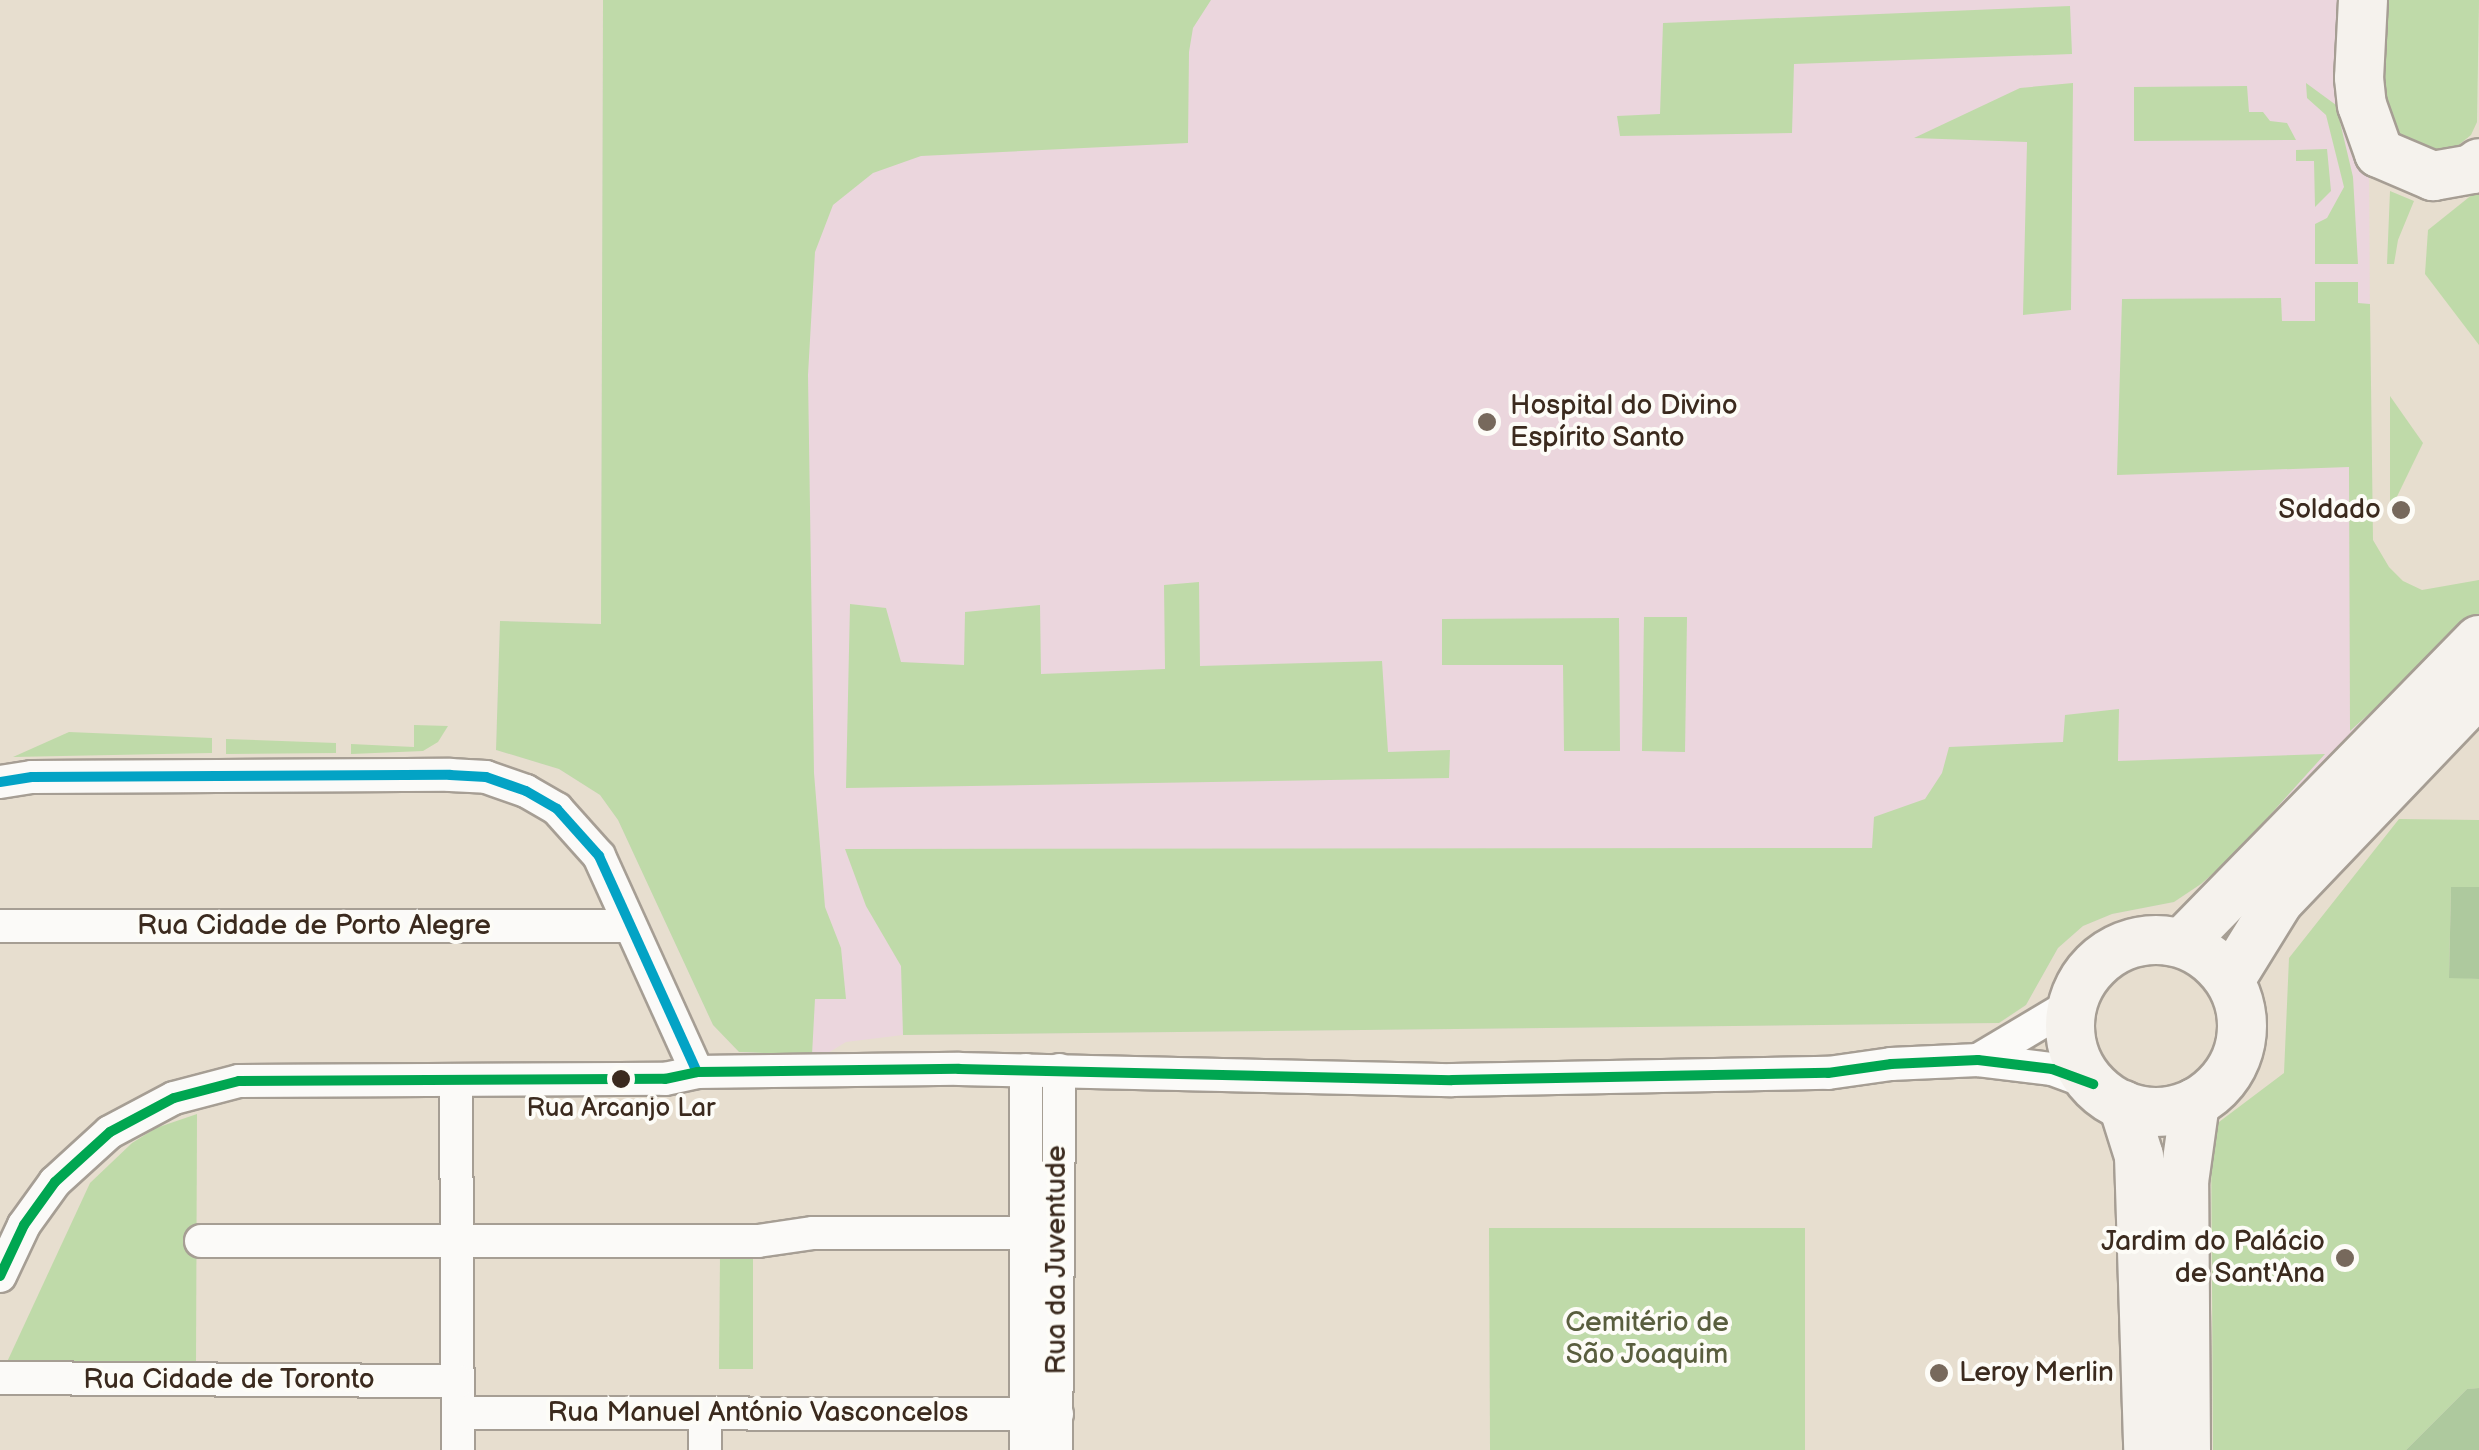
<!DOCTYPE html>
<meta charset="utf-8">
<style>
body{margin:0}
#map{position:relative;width:2479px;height:1450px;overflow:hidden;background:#e7decf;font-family:"Balsamiq Sans",sans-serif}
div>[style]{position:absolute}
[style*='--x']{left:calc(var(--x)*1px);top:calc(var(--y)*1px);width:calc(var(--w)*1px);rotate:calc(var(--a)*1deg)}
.built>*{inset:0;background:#ebd6dd}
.green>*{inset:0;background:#bfdaa9}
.forest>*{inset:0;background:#aec99e}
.roads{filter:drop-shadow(2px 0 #a69e94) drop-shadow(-2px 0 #a69e94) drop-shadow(0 2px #a69e94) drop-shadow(0 -2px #a69e94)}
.street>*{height:32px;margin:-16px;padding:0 16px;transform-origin:16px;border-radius:16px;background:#fbfaf8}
.secondary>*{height:48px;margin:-24px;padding:0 24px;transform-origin:24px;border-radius:24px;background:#f5f2ed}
.secondary>.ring{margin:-24px;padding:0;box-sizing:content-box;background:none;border:48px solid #f5f2ed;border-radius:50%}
.bus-1>*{height:10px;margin:-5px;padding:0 5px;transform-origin:5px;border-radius:5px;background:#03a3c5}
.bus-2>*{height:10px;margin:-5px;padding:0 5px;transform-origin:5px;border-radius:5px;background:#00a651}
.dots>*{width:28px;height:28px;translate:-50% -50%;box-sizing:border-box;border:5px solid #fdfcf7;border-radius:50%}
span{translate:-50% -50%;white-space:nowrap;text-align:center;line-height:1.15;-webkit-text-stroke:8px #fdfcf7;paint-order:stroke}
.bus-label{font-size:26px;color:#3b2a1e}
.poi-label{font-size:28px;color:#3b2a1e}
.left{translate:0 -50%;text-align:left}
.right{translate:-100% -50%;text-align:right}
.street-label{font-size:28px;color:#3b2a1e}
.park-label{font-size:28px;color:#595e3e}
</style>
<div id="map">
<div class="built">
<i style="clip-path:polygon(603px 0,2350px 0,2369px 174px,2372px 712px,2201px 884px,2174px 902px,2112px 914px,2083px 926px,2058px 948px,2026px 1005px,1999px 1023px,903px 1035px,846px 1042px,828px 1053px,782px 1057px,739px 1052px,713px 1025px,618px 820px,600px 795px,559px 769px,496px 750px,500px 621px,601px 624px)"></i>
</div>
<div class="green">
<i style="clip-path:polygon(603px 0,1211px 0,1193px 28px,1189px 52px,1188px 143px,921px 156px,873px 173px,833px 205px,815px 252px,808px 375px,814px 773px,825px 907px,841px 948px,846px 999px,815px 999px,812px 1055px,739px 1052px,713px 1025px,618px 820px,600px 795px,559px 769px,496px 750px,500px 621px,601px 624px)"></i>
<i style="clip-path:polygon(2383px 0,2479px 0,2477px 122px,2471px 135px,2450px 152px,2436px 155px,2398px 143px,2382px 106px)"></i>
<i style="clip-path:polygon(2070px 6px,2072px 54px,1794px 64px,1792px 133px,1620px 136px,1617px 116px,1660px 114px,1663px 23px)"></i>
<i style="clip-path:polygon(2073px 83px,2071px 310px,2023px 315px,2027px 142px,1914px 138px,2020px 88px)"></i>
<i style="clip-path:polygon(2306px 83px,2336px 105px,2353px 177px,2358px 264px,2315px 264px,2315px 224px,2327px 218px,2344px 187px,2326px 115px,2307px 98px)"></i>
<i style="clip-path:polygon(2247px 86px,2249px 112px,2263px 112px,2270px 121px,2287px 123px,2296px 140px,2134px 141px,2134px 87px)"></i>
<i style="clip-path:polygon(2327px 149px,2331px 191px,2315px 207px,2314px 161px,2296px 161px,2296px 150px)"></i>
<i style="clip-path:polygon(2390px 191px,2414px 201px,2398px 240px,2394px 264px,2387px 264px)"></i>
<i style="clip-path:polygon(2473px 194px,2479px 194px,2479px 345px,2425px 274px,2428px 230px)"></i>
<i style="clip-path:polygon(2315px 282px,2358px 282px,2358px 303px,2370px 304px,2373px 540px,2389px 567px,2403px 581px,2422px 590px,2479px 580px,2479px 614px,2350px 731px,2349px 467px,2117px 475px,2122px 299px,2281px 298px,2282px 321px,2315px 321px)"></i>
<i style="clip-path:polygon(2390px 396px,2423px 443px,2390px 511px)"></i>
<i style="clip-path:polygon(1199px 582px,1200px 666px,1382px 661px,1388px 752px,1450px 750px,1449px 778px,846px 788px,850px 604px,886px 608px,901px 662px,964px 665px,965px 612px,1040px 605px,1041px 674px,1165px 669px,1164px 585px)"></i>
<i style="clip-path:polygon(1644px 617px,1687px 617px,1685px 752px,1642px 751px)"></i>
<i style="clip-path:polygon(1619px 618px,1620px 751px,1564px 751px,1563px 665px,1442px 665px,1442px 619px)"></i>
<i style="clip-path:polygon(2119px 709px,2118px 761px,2325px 754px,2233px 856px,2201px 884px,2174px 902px,2112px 914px,2083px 926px,2058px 948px,2026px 1005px,1999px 1023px,903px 1035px,901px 966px,866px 906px,845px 849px,1872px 848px,1874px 817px,1925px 799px,1942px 773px,1949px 747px,2063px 742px,2065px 715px)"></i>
<i style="clip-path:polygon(414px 725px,448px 726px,438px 742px,423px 751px,351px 754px,351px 744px,414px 747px)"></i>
<i style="clip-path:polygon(69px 732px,212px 738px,212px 753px,13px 757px)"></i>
<i style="clip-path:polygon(226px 739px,336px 743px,336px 753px,226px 754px)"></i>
<i style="clip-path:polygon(2399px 819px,2479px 820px,2479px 887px,2451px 887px,2449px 977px,2479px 979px,2479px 1388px,2467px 1389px,2406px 1450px,2213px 1450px,2211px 1128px,2284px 1073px,2289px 958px)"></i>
<i style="clip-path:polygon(197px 1114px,196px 1367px,7px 1362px,90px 1183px,132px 1143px,156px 1128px)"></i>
<i style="clip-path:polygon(1489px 1228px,1805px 1228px,1805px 1450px,1490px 1450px)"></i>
<i style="clip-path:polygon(753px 1254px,753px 1369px,719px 1369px,720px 1255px)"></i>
</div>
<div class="forest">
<i style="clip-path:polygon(2451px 887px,2479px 887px,2479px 979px,2449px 978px)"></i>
<i style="clip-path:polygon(2479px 1388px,2479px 1450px,2406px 1450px,2467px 1389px)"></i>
</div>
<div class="roads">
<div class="street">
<i style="--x:0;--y:782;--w:32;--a:-9"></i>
<i style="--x:32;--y:777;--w:418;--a:-0.3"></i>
<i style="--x:450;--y:775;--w:36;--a:3"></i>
<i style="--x:486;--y:777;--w:42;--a:19.3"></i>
<i style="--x:526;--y:791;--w:36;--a:30"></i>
<i style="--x:557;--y:809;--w:63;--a:48.2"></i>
<i style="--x:599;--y:856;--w:237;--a:65.6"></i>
<i style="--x:0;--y:926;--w:629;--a:0"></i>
<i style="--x:1978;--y:1060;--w:109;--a:-30.8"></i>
<i style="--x:1026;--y:1070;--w:380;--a:90"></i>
<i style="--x:456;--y:1080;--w:370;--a:89.7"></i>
<i style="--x:201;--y:1241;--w:557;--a:0"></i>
<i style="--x:758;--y:1241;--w:56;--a:-8.3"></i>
<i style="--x:813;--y:1233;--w:215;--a:0"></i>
<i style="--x:0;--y:1276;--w:56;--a:-64.8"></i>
<i style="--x:24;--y:1225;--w:53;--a:-54.2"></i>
<i style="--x:55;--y:1182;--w:74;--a:-42.3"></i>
<i style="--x:110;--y:1132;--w:72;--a:-28"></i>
<i style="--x:174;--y:1098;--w:67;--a:-14.7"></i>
<i style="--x:239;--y:1081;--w:426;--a:-0.3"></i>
<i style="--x:665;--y:1079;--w:33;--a:-12"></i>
<i style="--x:697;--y:1072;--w:262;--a:-0.7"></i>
<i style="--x:959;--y:1069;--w:493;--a:1.3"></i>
<i style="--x:1452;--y:1080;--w:376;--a:-1.1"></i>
<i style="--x:1828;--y:1073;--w:64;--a:-8.1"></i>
<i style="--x:1891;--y:1064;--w:87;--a:-2.6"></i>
<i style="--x:1978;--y:1060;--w:75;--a:6.9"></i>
<i style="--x:2052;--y:1069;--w:44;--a:20.1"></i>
<i style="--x:0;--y:1378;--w:458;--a:0.4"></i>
<i style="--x:459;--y:1413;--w:598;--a:0.1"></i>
<i style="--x:705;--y:1415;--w:35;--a:90"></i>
<i style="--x:1056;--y:1450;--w:380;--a:-89.5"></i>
</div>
<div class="secondary">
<i style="--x:2363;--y:0;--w:78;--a:92.9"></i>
<i style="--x:2359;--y:78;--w:27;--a:84"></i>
<i style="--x:2362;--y:105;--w:51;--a:70.5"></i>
<i style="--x:2379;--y:153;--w:59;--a:23.1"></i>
<i style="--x:2433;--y:176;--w:41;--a:-9.9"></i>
<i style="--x:2473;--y:169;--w:8;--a:-45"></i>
<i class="ring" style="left:2070px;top:940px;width:124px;height:124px"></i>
<i style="--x:2182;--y:943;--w:424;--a:-45.6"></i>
<i style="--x:2230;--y:980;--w:93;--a:-58.2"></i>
<i style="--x:2279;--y:901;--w:289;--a:-46.3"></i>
<i style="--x:2123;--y:1105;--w:53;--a:72.6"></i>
<i style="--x:2139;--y:1156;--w:294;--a:88.2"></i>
<i style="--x:2186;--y:1450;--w:268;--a:-90.4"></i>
<i style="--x:2184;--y:1182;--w:80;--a:-82.1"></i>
</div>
</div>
<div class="bus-1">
<i style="--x:0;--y:782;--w:32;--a:-9"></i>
<i style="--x:32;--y:777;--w:418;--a:-0.3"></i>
<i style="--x:450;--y:775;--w:36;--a:3"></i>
<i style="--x:486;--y:777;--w:42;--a:19.3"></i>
<i style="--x:526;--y:791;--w:36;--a:30"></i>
<i style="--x:557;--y:809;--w:63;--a:48.2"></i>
<i style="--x:599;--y:856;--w:237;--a:65.6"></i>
</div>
<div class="bus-2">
<i style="--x:0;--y:1276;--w:56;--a:-64.8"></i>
<i style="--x:24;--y:1225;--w:53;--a:-54.2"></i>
<i style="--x:55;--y:1182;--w:74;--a:-42.3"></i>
<i style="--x:110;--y:1132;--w:72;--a:-28"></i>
<i style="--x:174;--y:1098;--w:67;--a:-14.7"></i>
<i style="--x:239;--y:1081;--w:426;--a:-0.3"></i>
<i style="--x:665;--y:1079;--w:33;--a:-12"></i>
<i style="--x:697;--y:1072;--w:262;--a:-0.7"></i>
<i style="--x:959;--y:1069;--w:493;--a:1.3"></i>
<i style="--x:1452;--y:1080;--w:376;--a:-1.1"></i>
<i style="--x:1828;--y:1073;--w:64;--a:-8.1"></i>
<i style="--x:1891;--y:1064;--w:87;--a:-2.6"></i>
<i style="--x:1978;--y:1060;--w:75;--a:6.9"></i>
<i style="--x:2052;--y:1069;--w:44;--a:20.1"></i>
</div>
<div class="dots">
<i style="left:1487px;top:422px;background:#77695c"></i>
<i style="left:2401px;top:510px;background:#77695c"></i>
<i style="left:621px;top:1079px;background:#3b2a1e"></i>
<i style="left:2345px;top:1258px;background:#77695c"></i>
<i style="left:1939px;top:1373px;background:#77695c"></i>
</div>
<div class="bus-label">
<span style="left:621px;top:1109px">Rua Arcanjo Lar</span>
</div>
<div class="poi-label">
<span class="left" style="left:1510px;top:422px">Hospital do Divino<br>Espírito Santo</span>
<span class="right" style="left:2381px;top:510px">Soldado</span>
<span class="right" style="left:2325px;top:1258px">Jardim do Palácio<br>de Sant'Ana</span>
<span class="left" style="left:1959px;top:1373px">Leroy Merlin</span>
</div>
<div class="street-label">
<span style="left:314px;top:926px">Rua Cidade de Porto Alegre</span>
<span style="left:1057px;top:1260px;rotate:-90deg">Rua da Juventude</span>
<span style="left:229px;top:1380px">Rua Cidade de Toronto</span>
<span style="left:758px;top:1413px">Rua Manuel António Vasconcelos</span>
</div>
<div class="park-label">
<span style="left:1647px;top:1339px">Cemitério de<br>São Joaquim</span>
</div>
</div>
